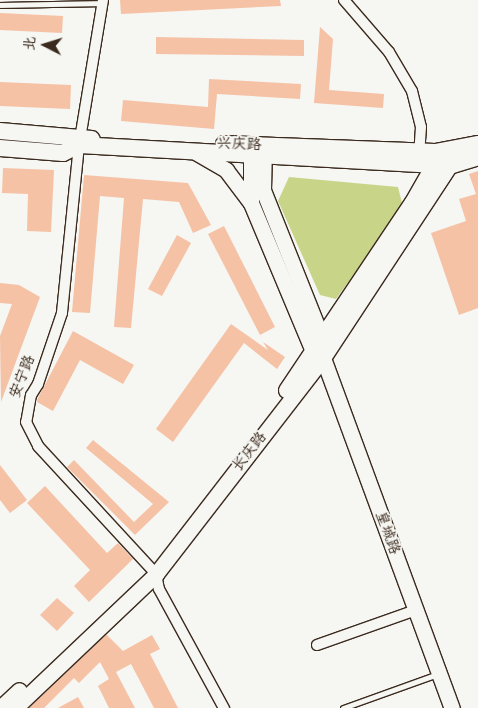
<!DOCTYPE html>
<meta charset="utf-8">
<style>
body{margin:0}
#map{position:relative;width:478px;height:708px;overflow:hidden;background:#f6f6f2;font-family:Kalam,"LXGW WenKai TC",sans-serif}
div>[style]{position:absolute}
[style*='--x']{left:calc(var(--x)*1px);top:calc(var(--y)*1px);width:calc(var(--w)*1px);rotate:calc(var(--a)*1deg)}
.green>*{inset:0;background:#c8d589}
.building>*{inset:0;background:#f5c2a6}
.roads{filter:drop-shadow(1px 0 #3b2a1e) drop-shadow(-1px 0 #3b2a1e) drop-shadow(0 1px #3b2a1e) drop-shadow(0 -1px #3b2a1e)}
.lane>*{height:5px;margin:-2.5px;padding:0 2.5px;transform-origin:2.5px;border-radius:2.5px;background:#f6f6f2}
.street>*{height:10px;margin:-5px;padding:0 5px;transform-origin:5px;border-radius:5px;background:#f6f6f2}
.secondary>*{height:15px;margin:-7.5px;padding:0 7.5px;transform-origin:7.5px;border-radius:7.5px;background:#f6f6f2}
.primary>*{height:16px;margin:-8px;padding:0 8px;transform-origin:8px;border-radius:8px;background:#f6f6f2}
span{translate:-50% -50%;white-space:nowrap;text-align:center;line-height:1.15;-webkit-text-stroke:4px #f6f6f2;paint-order:stroke}
.street-label{font-size:15px;color:#3b2a1e}
.north{position:absolute;left:20px;top:20px;width:50px;height:50px;-webkit-text-stroke:4px #f6f6f2;paint-order:stroke;rotate:275deg;font-size:14px;font-weight:700;line-height:20px;text-align:center;color:#3b2a1e}
.north::after{content:'';display:block;margin:auto;width:18px;height:22px;background:#3b2a1e;clip-path:polygon(50% 0,100% 100%,50% 72%,0 100%)}
</style>
<div id="map">
<div class="green">
<i style="clip-path:polygon(289px 177px,398px 187px,403px 207px,336px 299px,320px 295px,278px 201px)"></i>
</div>
<div class="building">
<i style="clip-path:polygon(120px 0,280px 0,281px 6px,121px 14px)"></i>
<i style="clip-path:polygon(0 13px,63px 16px,62px 33px,0 30px)"></i>
<i style="clip-path:polygon(320px 27px,333px 39px,329px 90px,384px 94px,383px 108px,314px 103px)"></i>
<i style="clip-path:polygon(156px 37px,304px 40px,304px 56px,156px 54px)"></i>
<i style="clip-path:polygon(209px 79px,301px 84px,300px 99px,217px 94px,214px 129px,121px 121px,123px 100px,208px 107px)"></i>
<i style="clip-path:polygon(0 82px,71px 85px,70px 109px,0 106px)"></i>
<i style="clip-path:polygon(3px 168px,54px 170px,51px 232px,27px 231px,28px 194px,2px 193px)"></i>
<i style="clip-path:polygon(478px 171px,478px 308px,459px 315px,431px 233px,466px 221px,459px 199px,476px 194px,469px 174px)"></i>
<i style="clip-path:polygon(84px 175px,188px 183px,211px 225px,193px 233px,179px 202px,143px 199px,131px 328px,114px 327px,124px 198px,100px 196px,90px 313px,72px 312px)"></i>
<i style="clip-path:polygon(224px 226px,275px 327px,260px 335px,208px 234px)"></i>
<i style="clip-path:polygon(177px 235px,191px 243px,162px 296px,148px 289px)"></i>
<i style="clip-path:polygon(0 283px,19px 285px,40px 297px,1px 402px,0 336px,12px 304px,0 303px)"></i>
<i style="clip-path:polygon(231px 324px,268px 350px,263px 342px,285px 357px,277px 369px,244px 343px,173px 442px,156px 429px)"></i>
<i style="clip-path:polygon(73px 331px,134px 365px,123px 384px,80px 360px,53px 411px,37px 402px,38px 398px)"></i>
<i style="clip-path:polygon(93px 440px,169px 502px,135px 535px,67px 467px,74px 460px,134px 522px,153px 504px,86px 448px)"></i>
<i style="clip-path:polygon(0 465px,27px 500px,10px 513px,0 500px)"></i>
<i style="clip-path:polygon(45px 486px,107px 553px,118px 543px,133px 559px,89px 602px,74px 586px,90px 570px,27px 503px)"></i>
<i style="clip-path:polygon(57px 598px,74px 613px,57px 631px,40px 615px)"></i>
<i style="clip-path:polygon(106px 634px,123px 651px,152px 635px,160px 649px,150px 654px,178px 708px,154px 708px,131px 664px,116px 672px,135px 708px,109px 708px,98px 686px,109px 679px,100px 662px,79px 683px,74px 678px,44px 708px,29px 708px)"></i>
<i style="clip-path:polygon(78px 697px,84px 708px,58px 708px)"></i>
</div>
<div class="roads">
<div class="lane">
<i style="--x:0;--y:5;--w:103;--a:-1.1"></i>
<i style="--x:343;--y:708;--w:101;--a:-19.7"></i>
</div>
<div class="street">
<i style="--x:103;--y:0;--w:147;--a:99.4"></i>
<i style="--x:79;--y:145;--w:169;--a:95.8"></i>
<i style="--x:62;--y:313;--w:75;--a:108.7"></i>
<i style="--x:38;--y:384;--w:13;--a:122"></i>
<i style="--x:31;--y:395;--w:27;--a:100"></i>
<i style="--x:26;--y:422;--w:27;--a:63"></i>
<i style="--x:38;--y:446;--w:174;--a:47.3"></i>
<i style="--x:156;--y:574;--w:15;--a:79"></i>
<i style="--x:159;--y:589;--w:136;--a:61.4"></i>
<i style="--x:344;--y:0;--w:69;--a:49.1"></i>
<i style="--x:389;--y:52;--w:45;--a:59.5"></i>
<i style="--x:412;--y:91;--w:37;--a:76"></i>
<i style="--x:421;--y:127;--w:29;--a:94"></i>
<i style="--x:317;--y:645;--w:105;--a:-19.5"></i>
</div>
<div class="secondary">
<i style="--x:251;--y:145;--w:58;--a:90"></i>
<i style="--x:251;--y:203;--w:160;--a:67.3"></i>
<i style="--x:313;--y:351;--w:8;--a:30"></i>
<i style="--x:264;--y:146;--w:44;--a:91.3"></i>
<i style="--x:263;--y:190;--w:159;--a:68.3"></i>
<i style="--x:322;--y:338;--w:20;--a:87"></i>
<i style="--x:323;--y:358;--w:373;--a:69.8"></i>
<i style="--x:197;--y:153;--w:34;--a:30"></i>
<i style="--x:226;--y:170;--w:41;--a:52.9"></i>
<i style="--x:286;--y:390;--w:226;--a:-56.2"></i>
<i style="--x:412;--y:202;--w:43;--a:-60.4"></i>
<i style="--x:433;--y:165;--w:11;--a:-85"></i>
<i style="--x:0;--y:708;--w:26;--a:-43"></i>
<i style="--x:15;--y:708;--w:195;--a:-43.5"></i>
<i style="--x:156;--y:574;--w:273;--a:-52.3"></i>
<i style="--x:323;--y:358;--w:230;--a:-56.7"></i>
<i style="--x:449;--y:166;--w:11;--a:-90"></i>
</div>
<div class="primary">
<i style="--x:0;--y:131;--w:92;--a:5"></i>
<i style="--x:224;--y:144;--w:211;--a:2.2"></i>
<i style="--x:435;--y:152;--w:44;--a:-10.5"></i>
<i style="--x:0;--y:148;--w:63;--a:4.5"></i>
<i style="--x:63;--y:153;--w:18;--a:-27"></i>
<i style="--x:79;--y:145;--w:371;--a:3.2"></i>
<i style="--x:449;--y:166;--w:30;--a:-17"></i>
</div>
</div>
<div class="street-label">
<span style="left:239px;top:145px;rotate:2deg">兴庆路</span>
<span style="left:23px;top:377px;rotate:-69deg">安宁路</span>
<span style="left:250px;top:452px;rotate:-52deg">长庆路</span>
<span style="left:387px;top:533px;rotate:70deg">皇城路</span>
</div>
<div class="north">北</div>
</div>
